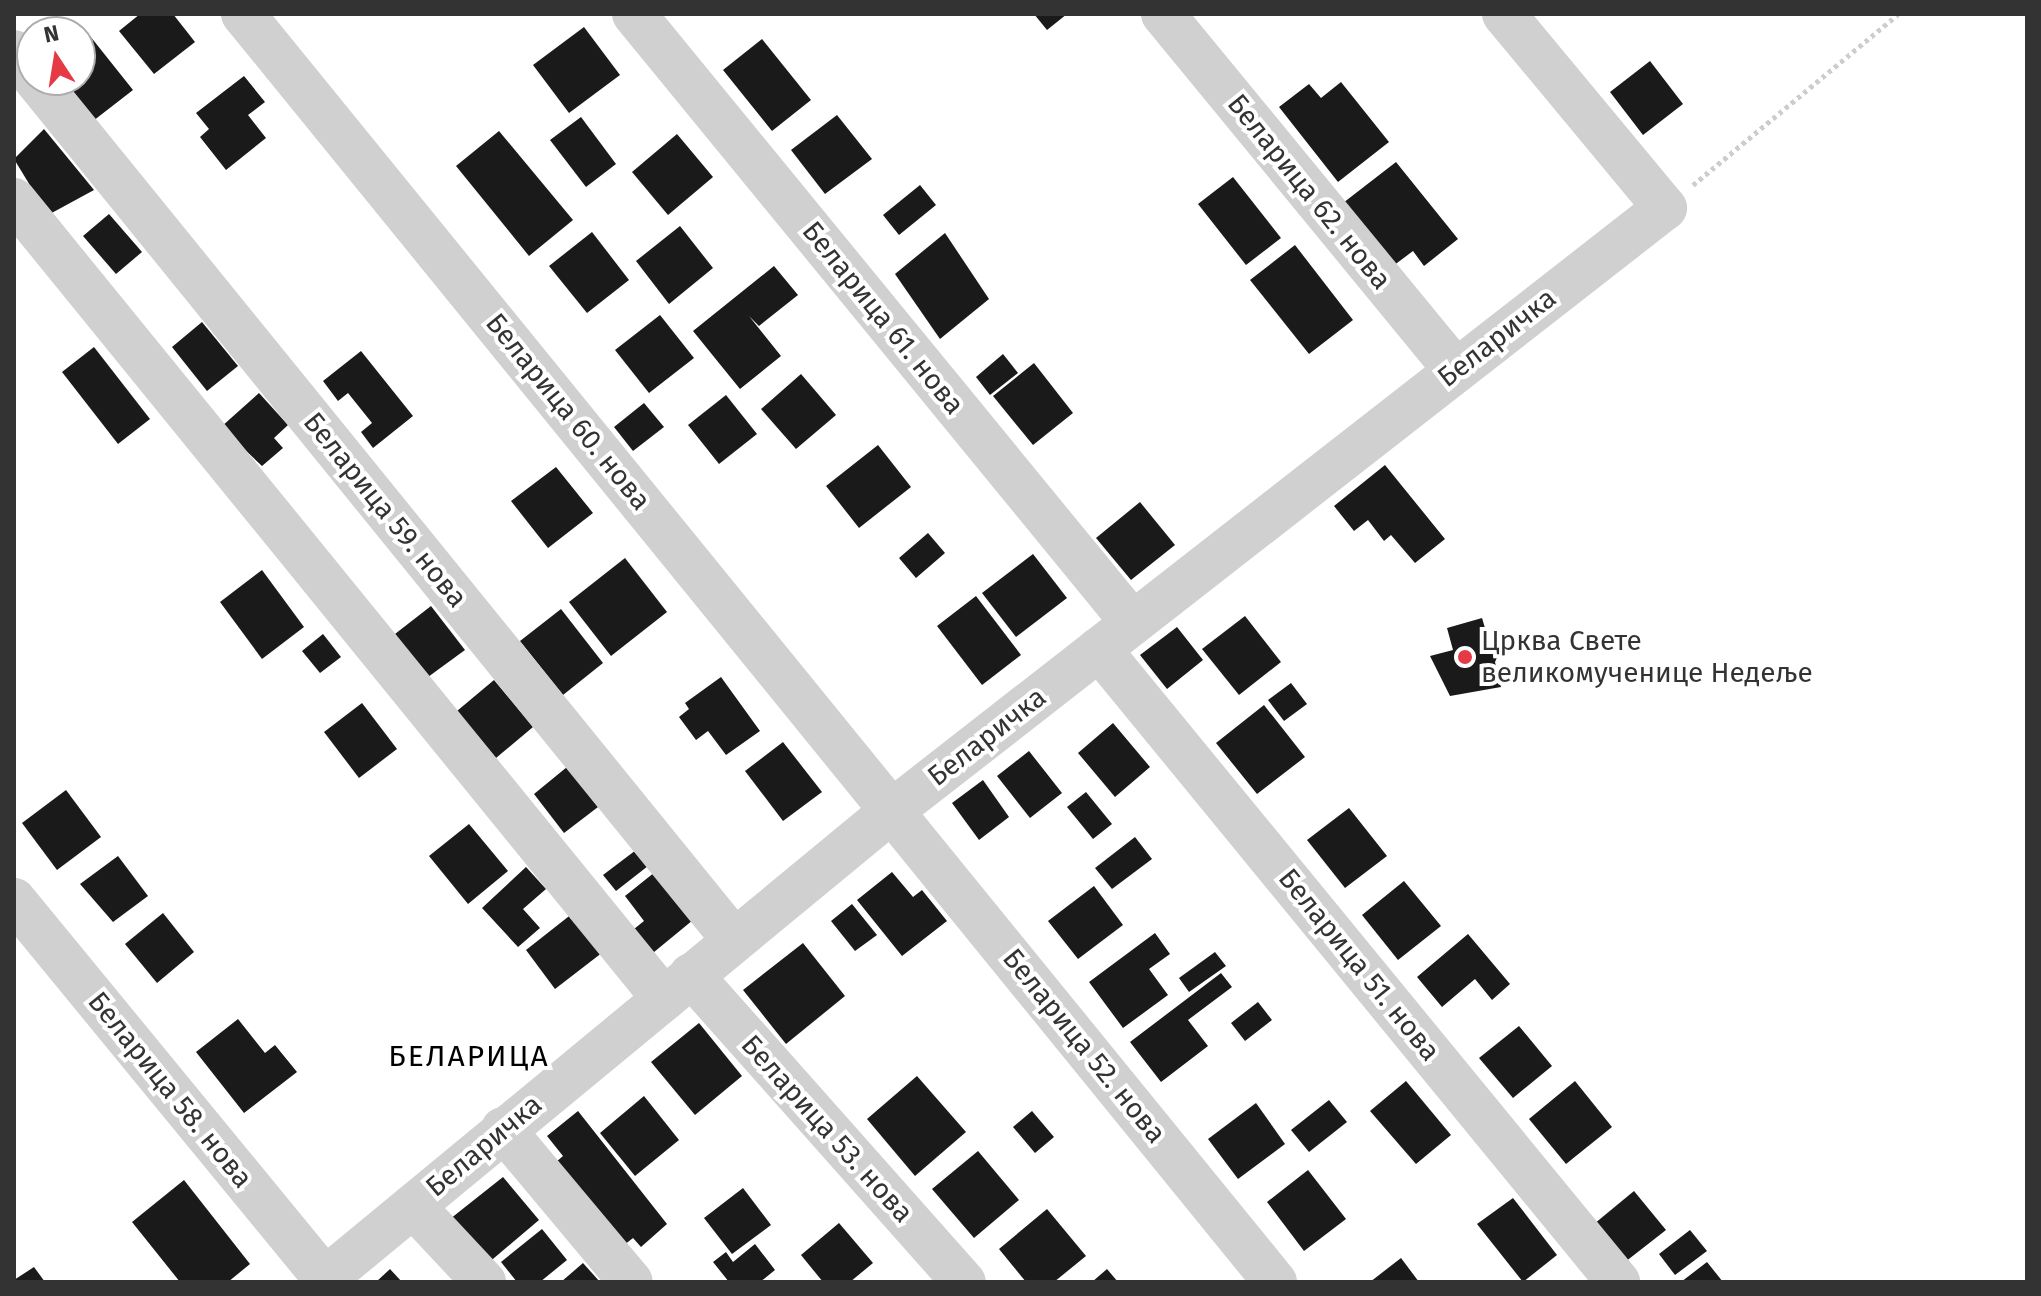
<!DOCTYPE html>
<meta charset="utf-8">
<style>
body{margin:0}
#map{position:relative;width:2041px;height:1296px;overflow:hidden;background:#fff;font-family:"Fira Sans",sans-serif}
div>[style]{position:absolute}
[style*='--x']{left:calc(var(--x)*1px);top:calc(var(--y)*1px);width:calc(var(--w)*1px);rotate:calc(var(--a)*1deg)}
.building>*{inset:0;background:#1a1a1a}
.path>*{height:5px;margin-top:-2.5px;transform-origin:0;background:repeating-linear-gradient(90deg,#cdcdcd 0 4px,transparent 0 8px)}
.minor>*{height:44px;margin:-22px;padding:0 22px;transform-origin:22px;border-radius:22px;background:#d0d0d0}
.dots>*{width:22px;height:22px;translate:-50% -50%;box-sizing:border-box;border:4px solid #fff;border-radius:50%}
span{translate:-50% -50%;white-space:nowrap;text-align:center;line-height:1.15;-webkit-text-stroke:8px #fff;paint-order:stroke}
.street-label{font-size:28px;color:#333}
.poi-label{font-size:28px;color:#333}
.left{translate:0 -50%;text-align:left}
.neighbourhood-label{font-size:30px;color:#000;letter-spacing:2px}
.frame{position:absolute;inset:0;border:16px solid #333;pointer-events:none}
.north{position:absolute;left:16px;top:16px;width:80px;height:80px;box-sizing:border-box;background:#fff;border:2px solid #adadad;border-radius:50%;rotate:348deg;font-size:22px;font-weight:700;line-height:32px;text-align:center;color:#333}
.north::after{content:'';display:block;margin:auto;width:28px;height:36px;background:#e63946;clip-path:polygon(50% 0,100% 100%,50% 72%,0 100%)}
</style>
<div id="map">
<div class="building">
<i style="clip-path:polygon(140px 14px,173px 14px,195px 42px,154px 74px,119px 31px)"></i>
<i style="clip-path:polygon(1034px 14px,1067px 14px,1047px 30px)"></i>
<i style="clip-path:polygon(584px 27px,620px 75px,569px 113px,533px 65px)"></i>
<i style="clip-path:polygon(90px 36px,133px 90px,93px 121px,60px 80px,80px 80px,80px 44px)"></i>
<i style="clip-path:polygon(762px 39px,811px 100px,772px 131px,723px 70px)"></i>
<i style="clip-path:polygon(1650px 61px,1683px 104px,1643px 135px,1610px 92px)"></i>
<i style="clip-path:polygon(244px 76px,265px 102px,248px 115px,266px 138px,226px 170px,200px 137px,209px 129px,196px 113px)"></i>
<i style="clip-path:polygon(1341px 82px,1389px 142px,1338px 182px,1279px 107px,1309px 84px,1321px 98px)"></i>
<i style="clip-path:polygon(837px 115px,872px 159px,825px 194px,791px 150px)"></i>
<i style="clip-path:polygon(581px 117px,616px 164px,586px 187px,550px 140px)"></i>
<i style="clip-path:polygon(44px 129px,94px 190px,48px 215px,14px 159px)"></i>
<i style="clip-path:polygon(499px 131px,573px 220px,529px 256px,456px 166px)"></i>
<i style="clip-path:polygon(677px 134px,713px 177px,668px 215px,632px 172px)"></i>
<i style="clip-path:polygon(1396px 162px,1458px 239px,1424px 266px,1413px 251px,1393px 266px,1343px 203px)"></i>
<i style="clip-path:polygon(1233px 177px,1281px 238px,1246px 265px,1198px 204px)"></i>
<i style="clip-path:polygon(920px 185px,936px 205px,899px 235px,883px 215px)"></i>
<i style="clip-path:polygon(109px 214px,142px 252px,116px 274px,83px 236px)"></i>
<i style="clip-path:polygon(680px 226px,713px 268px,669px 304px,636px 261px)"></i>
<i style="clip-path:polygon(592px 232px,629px 280px,587px 313px,549px 266px)"></i>
<i style="clip-path:polygon(945px 233px,989px 299px,940px 339px,895px 274px)"></i>
<i style="clip-path:polygon(1295px 245px,1353px 320px,1309px 354px,1250px 280px)"></i>
<i style="clip-path:polygon(774px 266px,798px 295px,759px 326px,749px 316px,781px 356px,740px 389px,693px 331px)"></i>
<i style="clip-path:polygon(660px 315px,694px 358px,649px 393px,615px 350px)"></i>
<i style="clip-path:polygon(202px 322px,238px 366px,207px 391px,172px 347px)"></i>
<i style="clip-path:polygon(94px 347px,150px 419px,118px 444px,62px 372px)"></i>
<i style="clip-path:polygon(361px 351px,413px 416px,373px 448px,361px 432px,372px 423px,348px 393px,338px 401px,323px 381px)"></i>
<i style="clip-path:polygon(1003px 354px,1018px 373px,990px 395px,976px 377px)"></i>
<i style="clip-path:polygon(1034px 363px,1073px 413px,1033px 445px,993px 396px)"></i>
<i style="clip-path:polygon(801px 374px,836px 415px,796px 449px,761px 409px)"></i>
<i style="clip-path:polygon(259px 393px,288px 425px,274px 438px,283px 448px,262px 466px,221px 427px)"></i>
<i style="clip-path:polygon(726px 395px,757px 434px,719px 464px,688px 425px)"></i>
<i style="clip-path:polygon(644px 403px,664px 427px,633px 451px,614px 427px)"></i>
<i style="clip-path:polygon(878px 445px,911px 487px,859px 528px,826px 486px)"></i>
<i style="clip-path:polygon(1385px 465px,1445px 539px,1415px 563px,1391px 535px,1384px 541px,1368px 520px,1354px 531px,1334px 506px)"></i>
<i style="clip-path:polygon(556px 467px,593px 513px,548px 548px,511px 501px)"></i>
<i style="clip-path:polygon(1140px 502px,1175px 545px,1131px 580px,1096px 538px)"></i>
<i style="clip-path:polygon(928px 533px,945px 553px,916px 578px,899px 558px)"></i>
<i style="clip-path:polygon(1033px 554px,1067px 598px,1016px 637px,982px 593px)"></i>
<i style="clip-path:polygon(625px 558px,667px 612px,611px 656px,569px 602px)"></i>
<i style="clip-path:polygon(262px 570px,304px 627px,262px 659px,220px 602px)"></i>
<i style="clip-path:polygon(976px 596px,1021px 655px,982px 685px,937px 626px)"></i>
<i style="clip-path:polygon(431px 606px,465px 650px,428px 677px,395px 634px)"></i>
<i style="clip-path:polygon(561px 609px,603px 663px,563px 695px,520px 641px)"></i>
<i style="clip-path:polygon(1245px 616px,1281px 662px,1239px 695px,1202px 649px)"></i>
<i style="clip-path:polygon(1482px 618px,1488px 638px,1502px 647px,1495px 662px,1501px 687px,1450px 696px,1430px 656px,1453px 650px,1447px 628px)"></i>
<i style="clip-path:polygon(1177px 627px,1203px 660px,1167px 689px,1140px 655px)"></i>
<i style="clip-path:polygon(323px 634px,341px 657px,320px 673px,302px 651px)"></i>
<i style="clip-path:polygon(721px 677px,760px 731px,726px 755px,708px 731px,696px 740px,679px 717px,689px 709px,685px 703px)"></i>
<i style="clip-path:polygon(494px 680px,533px 727px,496px 758px,457px 711px)"></i>
<i style="clip-path:polygon(1291px 683px,1307px 704px,1284px 721px,1268px 700px)"></i>
<i style="clip-path:polygon(362px 703px,397px 749px,359px 778px,324px 732px)"></i>
<i style="clip-path:polygon(1264px 705px,1305px 757px,1257px 794px,1216px 743px)"></i>
<i style="clip-path:polygon(1113px 723px,1150px 767px,1115px 797px,1078px 753px)"></i>
<i style="clip-path:polygon(783px 742px,822px 792px,783px 821px,745px 771px)"></i>
<i style="clip-path:polygon(1029px 751px,1062px 793px,1030px 818px,997px 776px)"></i>
<i style="clip-path:polygon(567px 767px,598px 807px,564px 833px,534px 794px)"></i>
<i style="clip-path:polygon(983px 780px,1009px 817px,979px 840px,952px 803px)"></i>
<i style="clip-path:polygon(66px 790px,101px 837px,57px 870px,22px 823px)"></i>
<i style="clip-path:polygon(1086px 792px,1112px 824px,1093px 839px,1067px 807px)"></i>
<i style="clip-path:polygon(1349px 808px,1387px 856px,1345px 888px,1307px 840px)"></i>
<i style="clip-path:polygon(469px 824px,508px 871px,468px 904px,429px 856px)"></i>
<i style="clip-path:polygon(1135px 837px,1152px 859px,1112px 889px,1095px 868px)"></i>
<i style="clip-path:polygon(636px 850px,648px 866px,616px 891px,603px 875px)"></i>
<i style="clip-path:polygon(118px 856px,148px 896px,113px 922px,80px 884px)"></i>
<i style="clip-path:polygon(526px 867px,546px 889px,523px 909px,540px 928px,518px 947px,482px 908px)"></i>
<i style="clip-path:polygon(655px 872px,693px 920px,648px 957px,629px 933px,644px 921px,625px 896px)"></i>
<i style="clip-path:polygon(892px 872px,913px 897px,922px 890px,947px 921px,902px 956px,857px 900px)"></i>
<i style="clip-path:polygon(1404px 881px,1441px 926px,1398px 960px,1362px 915px)"></i>
<i style="clip-path:polygon(1094px 886px,1123px 925px,1078px 959px,1048px 921px)"></i>
<i style="clip-path:polygon(852px 904px,877px 935px,855px 951px,831px 921px)"></i>
<i style="clip-path:polygon(163px 913px,194px 952px,157px 983px,125px 944px)"></i>
<i style="clip-path:polygon(573px 913px,603px 952px,555px 989px,526px 950px)"></i>
<i style="clip-path:polygon(1155px 933px,1170px 954px,1149px 969px,1168px 995px,1123px 1028px,1089px 982px)"></i>
<i style="clip-path:polygon(1468px 934px,1510px 984px,1492px 1000px,1475px 979px,1442px 1007px,1417px 977px)"></i>
<i style="clip-path:polygon(803px 943px,845px 996px,786px 1044px,743px 990px)"></i>
<i style="clip-path:polygon(1215px 952px,1226px 966px,1189px 992px,1179px 978px)"></i>
<i style="clip-path:polygon(1221px 973px,1232px 987px,1188px 1020px,1208px 1046px,1161px 1082px,1130px 1042px)"></i>
<i style="clip-path:polygon(1258px 1002px,1272px 1020px,1245px 1041px,1231px 1023px)"></i>
<i style="clip-path:polygon(238px 1019px,265px 1053px,275px 1045px,297px 1072px,244px 1113px,196px 1052px)"></i>
<i style="clip-path:polygon(699px 1023px,742px 1076px,695px 1115px,651px 1062px)"></i>
<i style="clip-path:polygon(1519px 1026px,1552px 1066px,1513px 1098px,1479px 1058px)"></i>
<i style="clip-path:polygon(917px 1076px,966px 1132px,915px 1176px,867px 1119px)"></i>
<i style="clip-path:polygon(1406px 1081px,1451px 1135px,1416px 1164px,1370px 1111px)"></i>
<i style="clip-path:polygon(1575px 1081px,1612px 1127px,1566px 1164px,1529px 1119px)"></i>
<i style="clip-path:polygon(644px 1096px,679px 1140px,635px 1176px,600px 1133px)"></i>
<i style="clip-path:polygon(1329px 1100px,1347px 1122px,1309px 1152px,1291px 1130px)"></i>
<i style="clip-path:polygon(1256px 1103px,1285px 1144px,1238px 1179px,1208px 1139px)"></i>
<i style="clip-path:polygon(578px 1111px,667px 1224px,641px 1247px,633px 1238px,614px 1253px,549px 1168px,563px 1156px,547px 1136px)"></i>
<i style="clip-path:polygon(1032px 1111px,1054px 1137px,1035px 1153px,1013px 1127px)"></i>
<i style="clip-path:polygon(978px 1151px,1019px 1200px,974px 1238px,932px 1189px)"></i>
<i style="clip-path:polygon(1308px 1170px,1346px 1219px,1304px 1251px,1267px 1202px)"></i>
<i style="clip-path:polygon(503px 1177px,539px 1220px,487px 1264px,450px 1219px)"></i>
<i style="clip-path:polygon(184px 1180px,250px 1264px,228px 1282px,180px 1282px,132px 1222px)"></i>
<i style="clip-path:polygon(743px 1188px,771px 1225px,732px 1254px,704px 1218px)"></i>
<i style="clip-path:polygon(1634px 1191px,1666px 1230px,1625px 1262px,1594px 1224px)"></i>
<i style="clip-path:polygon(1513px 1198px,1557px 1255px,1523px 1282px,1477px 1224px)"></i>
<i style="clip-path:polygon(1047px 1209px,1086px 1256px,1054px 1282px,1026px 1282px,999px 1249px)"></i>
<i style="clip-path:polygon(839px 1223px,873px 1263px,850px 1282px,823px 1282px,801px 1255px)"></i>
<i style="clip-path:polygon(542px 1229px,567px 1260px,540px 1282px,517px 1282px,501px 1262px)"></i>
<i style="clip-path:polygon(1690px 1230px,1707px 1251px,1675px 1275px,1659px 1254px)"></i>
<i style="clip-path:polygon(755px 1244px,775px 1270px,760px 1282px,729px 1282px,713px 1262px,726px 1252px,733px 1262px)"></i>
<i style="clip-path:polygon(1401px 1258px,1419px 1282px,1370px 1282px)"></i>
<i style="clip-path:polygon(1707px 1262px,1723px 1282px,1681px 1282px)"></i>
<i style="clip-path:polygon(583px 1263px,600px 1282px,561px 1282px)"></i>
<i style="clip-path:polygon(34px 1267px,45px 1282px,14px 1282px,14px 1280px)"></i>
<i style="clip-path:polygon(390px 1269px,402px 1282px,376px 1282px)"></i>
<i style="clip-path:polygon(1107px 1269px,1118px 1282px,1092px 1282px)"></i>
</div>
<div class="path">
<i style="--x:1693;--y:185;--w:267;--a:-39.8"></i>
</div>
<div class="minor">
<i style="--x:243;--y:14;--w:1635;--a:50.86"></i>
<i style="--x:634;--y:14;--w:786;--a:50.68"></i>
<i style="--x:1163;--y:14;--w:460;--a:50.6"></i>
<i style="--x:14;--y:52;--w:29;--a:52"></i>
<i style="--x:36;--y:80;--w:1108;--a:50.94"></i>
<i style="--x:14;--y:200;--w:1030;--a:50.87"></i>
<i style="--x:1099;--y:649;--w:819;--a:50.65"></i>
<i style="--x:14;--y:900;--w:490;--a:50.6"></i>
<i style="--x:691;--y:975;--w:411;--a:48.4"></i>
<i style="--x:503;--y:1129;--w:199;--a:50.1"></i>
<i style="--x:413;--y:1206;--w:104;--a:46.9"></i>
<i style="--x:321;--y:1282;--w:742;--a:-39.53"></i>
<i style="--x:893;--y:810;--w:979;--a:-37.95"></i>
<i style="--x:1665;--y:208;--w:252;--a:-129.7"></i>
</div>
<div class="dots">
<i style="left:1465px;top:657px;background:#e63946"></i>
</div>
<div class="street-label">
<span style="left:1309px;top:192px;rotate:51deg">Беларица 62. нова</span>
<span style="left:883px;top:318px;rotate:51deg">Беларица 61. нова</span>
<span style="left:1497px;top:338px;rotate:-38deg">Беларичка</span>
<span style="left:568px;top:412px;rotate:51deg">Беларица 60. нова</span>
<span style="left:385px;top:510px;rotate:51deg">Беларица 59. нова</span>
<span style="left:987px;top:737px;rotate:-38deg">Беларичка</span>
<span style="left:1359px;top:965px;rotate:51deg">Беларица 51. нова</span>
<span style="left:1084px;top:1046px;rotate:51deg">Беларица 52. нова</span>
<span style="left:170px;top:1090px;rotate:51deg">Беларица 58. нова</span>
<span style="left:827px;top:1129px;rotate:48deg">Беларица 53. нова</span>
<span style="left:484px;top:1146px;rotate:-40deg">Беларичка</span>
</div>
<div class="poi-label">
<span class="left" style="left:1481px;top:657px">Црква Свете<br>великомученице Недеље</span>
</div>
<div class="neighbourhood-label">
<span style="left:469px;top:1056px">БЕЛАРИЦА</span>
</div>
<div class="frame"></div>
<div class="north">N</div>
</div>
